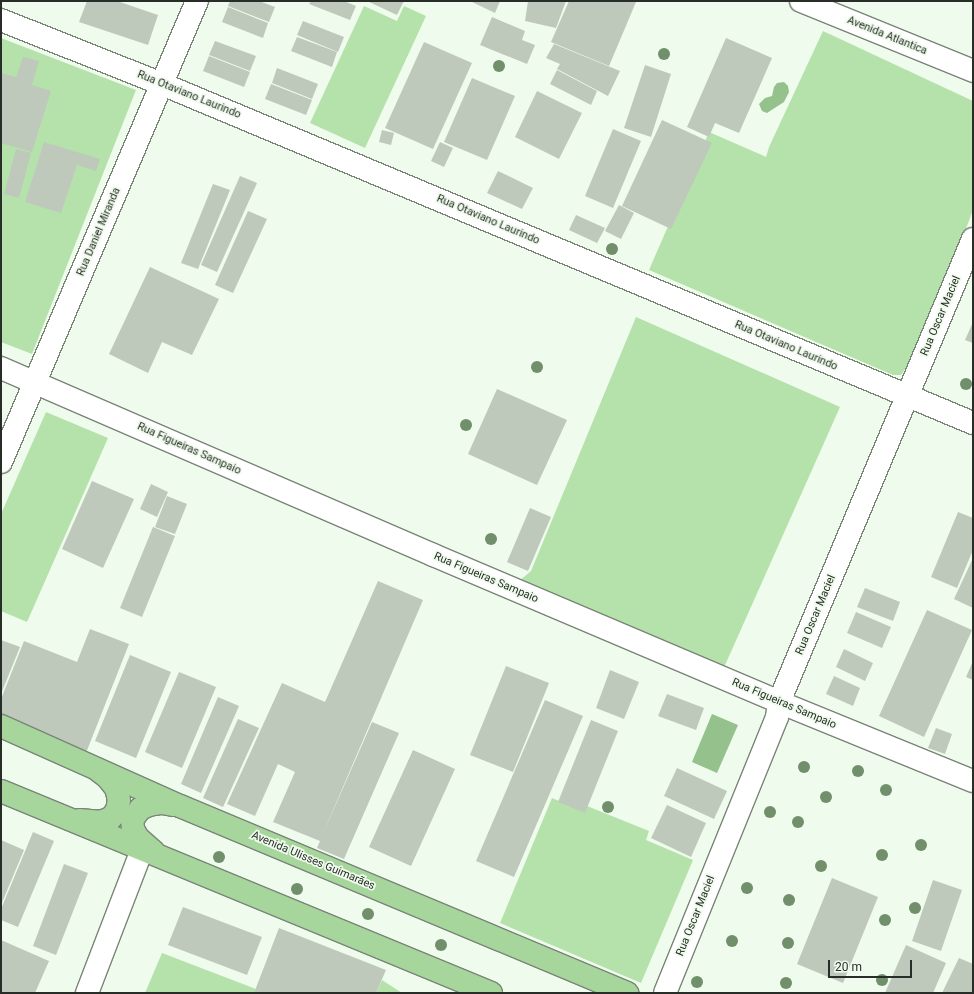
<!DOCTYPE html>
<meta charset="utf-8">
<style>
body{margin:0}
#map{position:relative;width:974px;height:994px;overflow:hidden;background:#effbec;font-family:Roboto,sans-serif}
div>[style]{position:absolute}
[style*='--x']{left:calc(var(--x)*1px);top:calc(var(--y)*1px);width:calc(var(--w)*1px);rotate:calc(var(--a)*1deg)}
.green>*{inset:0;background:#b5e2ab}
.water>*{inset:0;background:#95c28c}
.building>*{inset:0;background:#bec9bb}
.roads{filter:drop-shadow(1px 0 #7a8578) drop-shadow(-1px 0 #7a8578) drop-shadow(0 1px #7a8578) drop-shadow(0 -1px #7a8578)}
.minor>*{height:22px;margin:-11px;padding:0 11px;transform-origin:11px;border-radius:11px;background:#fff}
.major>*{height:22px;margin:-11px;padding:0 11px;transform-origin:11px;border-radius:11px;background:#a7d69d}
.trees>*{width:12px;height:12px;margin:-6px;border-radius:50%;background:#708f6a}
span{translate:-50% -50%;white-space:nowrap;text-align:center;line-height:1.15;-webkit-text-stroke:3.5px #effbec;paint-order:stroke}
.street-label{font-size:11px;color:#282d27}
.frame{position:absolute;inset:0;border:2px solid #282d27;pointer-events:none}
.scale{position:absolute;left:828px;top:960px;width:84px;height:18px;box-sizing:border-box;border:2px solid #282d27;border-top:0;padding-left:5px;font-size:12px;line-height:14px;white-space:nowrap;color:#282d27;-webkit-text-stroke:3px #effbec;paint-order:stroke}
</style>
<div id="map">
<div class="green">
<i style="clip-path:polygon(364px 6px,397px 21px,404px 6px,426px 16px,365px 148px,310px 123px)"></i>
<i style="clip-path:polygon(823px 31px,973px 101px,973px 210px,923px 343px,901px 375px,893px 375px,649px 270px,709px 132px,766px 157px,769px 147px)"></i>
<i style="clip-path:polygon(1px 38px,136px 90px,32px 354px,1px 342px)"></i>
<i style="clip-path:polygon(636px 317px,840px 407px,722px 672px,518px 582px,531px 571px)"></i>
<i style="clip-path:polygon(46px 412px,108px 438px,27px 622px,1px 611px,1px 514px)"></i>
<i style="clip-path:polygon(552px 798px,585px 812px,587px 806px,649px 831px,646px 840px,693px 860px,641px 983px,500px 923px)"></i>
<i style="clip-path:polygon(162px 953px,256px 989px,254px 993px,145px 993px)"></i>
<i style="clip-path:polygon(382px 980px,402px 993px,376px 993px)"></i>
</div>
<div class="water">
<i style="clip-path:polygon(784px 82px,788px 86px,789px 92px,784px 102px,767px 113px,762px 111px,759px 104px,765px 98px,772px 96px,774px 87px,777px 83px)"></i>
<i style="clip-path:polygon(712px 714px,738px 725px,717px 773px,692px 762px)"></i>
</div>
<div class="building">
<i style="clip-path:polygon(87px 1px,117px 1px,158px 15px,148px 45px,79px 22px)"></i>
<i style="clip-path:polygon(230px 1px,259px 1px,275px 7px,269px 22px,228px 6px)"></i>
<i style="clip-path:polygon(311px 1px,344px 1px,356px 6px,350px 20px,309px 4px)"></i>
<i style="clip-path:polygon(367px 1px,404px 1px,397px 15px)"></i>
<i style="clip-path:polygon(470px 1px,500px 1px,495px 13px)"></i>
<i style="clip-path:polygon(528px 1px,566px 1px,556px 28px,525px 21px)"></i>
<i style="clip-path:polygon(569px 1px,636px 2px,609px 66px,551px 42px)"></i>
<i style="clip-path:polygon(228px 7px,268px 23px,263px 38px,222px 22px)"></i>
<i style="clip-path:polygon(492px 17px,525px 31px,522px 40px,535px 45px,527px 64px,480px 45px)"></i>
<i style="clip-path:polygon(303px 21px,344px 37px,338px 52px,297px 35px)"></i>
<i style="clip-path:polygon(297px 37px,337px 52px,332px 67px,291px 51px)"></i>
<i style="clip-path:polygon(726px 38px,772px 58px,739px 133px,715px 123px,709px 137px,687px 127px)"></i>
<i style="clip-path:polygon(215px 41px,256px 56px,250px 71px,209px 55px)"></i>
<i style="clip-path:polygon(424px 42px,472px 63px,433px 149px,385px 128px)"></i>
<i style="clip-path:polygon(554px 44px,620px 71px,608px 96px,557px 69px,560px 64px,546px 58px)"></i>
<i style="clip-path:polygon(209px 56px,250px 72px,244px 87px,203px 71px)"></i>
<i style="clip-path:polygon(23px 57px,39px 61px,32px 85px,51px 91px,32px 152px,1px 143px,1px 73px,16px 77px)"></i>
<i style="clip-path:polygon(645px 65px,671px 74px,651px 137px,624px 128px)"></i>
<i style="clip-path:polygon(277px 68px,318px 84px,312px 99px,272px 83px)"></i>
<i style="clip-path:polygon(557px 70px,597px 91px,591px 105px,550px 84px)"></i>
<i style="clip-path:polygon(472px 78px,515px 96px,487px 160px,444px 142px)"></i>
<i style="clip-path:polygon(271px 84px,312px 100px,306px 115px,265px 99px)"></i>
<i style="clip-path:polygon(537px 91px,582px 113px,559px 159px,515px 137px)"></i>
<i style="clip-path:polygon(662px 120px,712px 143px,671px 229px,622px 206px)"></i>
<i style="clip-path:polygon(613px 129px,641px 141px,613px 208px,585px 196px)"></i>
<i style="clip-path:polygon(382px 130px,394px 133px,391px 145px,379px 142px)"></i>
<i style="clip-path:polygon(44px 142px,100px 159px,96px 171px,77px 165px,61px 213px,25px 202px)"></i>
<i style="clip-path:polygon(440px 142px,453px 148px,444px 167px,431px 161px)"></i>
<i style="clip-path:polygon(16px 149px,31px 153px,19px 198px,4px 194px)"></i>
<i style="clip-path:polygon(498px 171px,533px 188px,522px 209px,487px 193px)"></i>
<i style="clip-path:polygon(240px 176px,257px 183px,217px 272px,201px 265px)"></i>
<i style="clip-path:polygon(213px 184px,230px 190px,198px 269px,181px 263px)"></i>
<i style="clip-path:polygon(619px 205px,634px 213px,621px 239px,605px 231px)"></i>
<i style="clip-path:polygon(248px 211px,267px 219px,233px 293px,215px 285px)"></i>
<i style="clip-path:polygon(576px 215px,605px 228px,597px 243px,569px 230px)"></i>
<i style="clip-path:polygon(150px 267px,219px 299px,192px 355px,162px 342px,148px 373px,109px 354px)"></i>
<i style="clip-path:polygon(973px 322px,973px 343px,965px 340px)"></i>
<i style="clip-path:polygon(497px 389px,567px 420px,537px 485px,468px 454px)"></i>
<i style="clip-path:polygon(92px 481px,134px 499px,103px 568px,62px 549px)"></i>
<i style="clip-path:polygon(151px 484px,168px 492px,157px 517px,140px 509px)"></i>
<i style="clip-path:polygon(167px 496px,187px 504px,175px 534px,155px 527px)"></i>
<i style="clip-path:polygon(530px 508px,551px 517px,528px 571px,507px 562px)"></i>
<i style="clip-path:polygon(958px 512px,973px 518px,973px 550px,957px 588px,931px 577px)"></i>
<i style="clip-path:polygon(153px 527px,175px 536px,142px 617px,120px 608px)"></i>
<i style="clip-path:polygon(973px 558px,973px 608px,954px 599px)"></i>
<i style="clip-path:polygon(378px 581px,423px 600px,322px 836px,372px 722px,399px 733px,344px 859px,317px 848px,320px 841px,273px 822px,295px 772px,278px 764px,255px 816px,227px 804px,282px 683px,325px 702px)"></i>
<i style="clip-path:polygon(865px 588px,900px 602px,893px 621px,857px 607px)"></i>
<i style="clip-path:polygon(927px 610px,972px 630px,924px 737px,879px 716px)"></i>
<i style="clip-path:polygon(856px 612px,891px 627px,882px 648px,847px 633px)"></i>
<i style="clip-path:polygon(90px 629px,129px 644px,86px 753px,1px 720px,1px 699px,24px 641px,77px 662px)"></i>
<i style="clip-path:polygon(1px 640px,20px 647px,1px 694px)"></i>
<i style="clip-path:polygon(844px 649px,873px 663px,865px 681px,836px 667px)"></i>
<i style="clip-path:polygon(130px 655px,171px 672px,136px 758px,95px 741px)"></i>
<i style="clip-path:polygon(973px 661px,973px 680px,966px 677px)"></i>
<i style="clip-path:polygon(506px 666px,549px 683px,513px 772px,470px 755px)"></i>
<i style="clip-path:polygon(610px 670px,639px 682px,624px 719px,596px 708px)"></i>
<i style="clip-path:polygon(179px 672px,216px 687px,182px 768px,145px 752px)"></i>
<i style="clip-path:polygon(834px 676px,860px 688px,853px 706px,826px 694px)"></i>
<i style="clip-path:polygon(667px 694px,704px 708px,696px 730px,658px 716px)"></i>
<i style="clip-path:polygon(218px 697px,239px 706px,201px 793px,181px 784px)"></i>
<i style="clip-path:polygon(545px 700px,583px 716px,514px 877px,476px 861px)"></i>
<i style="clip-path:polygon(238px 719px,259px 728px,223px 807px,203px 798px)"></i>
<i style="clip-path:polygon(591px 720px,618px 731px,585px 813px,558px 802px)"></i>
<i style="clip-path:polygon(936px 728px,952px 734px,945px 754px,928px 748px)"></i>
<i style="clip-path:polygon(413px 750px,455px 769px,411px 866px,369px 847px)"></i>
<i style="clip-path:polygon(677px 768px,727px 791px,714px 819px,664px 796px)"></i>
<i style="clip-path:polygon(667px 805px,706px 823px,691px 857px,651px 838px)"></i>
<i style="clip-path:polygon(33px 832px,54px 841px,18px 927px,1px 920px,1px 909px)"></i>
<i style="clip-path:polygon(1px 840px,24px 850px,1px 905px)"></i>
<i style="clip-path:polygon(64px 864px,88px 873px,56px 955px,33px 946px)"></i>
<i style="clip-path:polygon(832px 878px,878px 897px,843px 983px,797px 964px)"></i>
<i style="clip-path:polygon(933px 880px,962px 890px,941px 951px,912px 941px)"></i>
<i style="clip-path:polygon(183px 907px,262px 937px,247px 975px,168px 945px)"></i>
<i style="clip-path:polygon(279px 928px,386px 970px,376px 993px,254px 993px)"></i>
<i style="clip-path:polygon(1px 940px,49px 961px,35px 993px,1px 993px)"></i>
<i style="clip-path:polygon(906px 945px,946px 963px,933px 993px,885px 993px)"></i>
<i style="clip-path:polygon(959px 958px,973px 964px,973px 993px,942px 993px)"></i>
</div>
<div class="roads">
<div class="minor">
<i style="--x:801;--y:1;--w:186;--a:22.1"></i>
<i style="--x:1;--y:20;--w:173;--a:21.7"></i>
<i style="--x:162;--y:84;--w:879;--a:22.69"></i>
<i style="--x:1;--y:368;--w:471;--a:23.4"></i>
<i style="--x:433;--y:555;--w:376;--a:23"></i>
<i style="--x:779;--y:702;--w:209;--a:22.2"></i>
<i style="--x:1;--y:462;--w:501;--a:-66.97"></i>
<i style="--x:87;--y:993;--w:153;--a:-69"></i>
<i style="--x:665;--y:993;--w:298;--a:-67.9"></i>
<i style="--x:777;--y:717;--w:15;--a:-82"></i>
<i style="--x:779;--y:702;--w:502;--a:-67.27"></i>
</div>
<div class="major">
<i style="--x:1;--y:726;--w:196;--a:24.1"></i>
<i style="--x:180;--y:806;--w:485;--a:22.7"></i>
<i style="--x:1;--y:791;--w:530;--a:22.4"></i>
<i style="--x:79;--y:820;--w:21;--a:5"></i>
<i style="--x:100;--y:822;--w:12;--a:-20"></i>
<i style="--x:111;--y:818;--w:10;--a:-53"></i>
<i style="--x:117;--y:810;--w:10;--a:-79"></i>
<i style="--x:119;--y:800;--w:12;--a:-104"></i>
<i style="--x:116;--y:788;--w:14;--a:-129"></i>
<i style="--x:107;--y:777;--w:10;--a:-143"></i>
<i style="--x:153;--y:851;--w:20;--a:-139"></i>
<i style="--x:138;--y:838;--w:10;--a:-119"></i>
<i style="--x:133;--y:829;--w:9;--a:-96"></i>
<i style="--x:132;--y:820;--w:14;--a:-54"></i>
<i style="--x:140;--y:809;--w:10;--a:-24"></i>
<i style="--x:149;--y:805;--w:13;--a:-9"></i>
<i style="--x:162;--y:803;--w:11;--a:10"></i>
</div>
</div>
<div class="trees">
<i style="left:664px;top:54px"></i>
<i style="left:499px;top:66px"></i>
<i style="left:612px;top:249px"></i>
<i style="left:537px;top:367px"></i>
<i style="left:966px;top:384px"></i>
<i style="left:466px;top:425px"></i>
<i style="left:491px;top:539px"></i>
<i style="left:804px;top:767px"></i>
<i style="left:858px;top:771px"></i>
<i style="left:886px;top:790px"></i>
<i style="left:826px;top:797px"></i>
<i style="left:608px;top:807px"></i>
<i style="left:770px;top:812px"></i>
<i style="left:798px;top:822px"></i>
<i style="left:921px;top:845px"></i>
<i style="left:882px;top:855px"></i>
<i style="left:219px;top:857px"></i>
<i style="left:821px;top:866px"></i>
<i style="left:747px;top:888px"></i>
<i style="left:297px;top:889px"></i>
<i style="left:789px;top:900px"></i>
<i style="left:915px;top:908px"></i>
<i style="left:368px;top:914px"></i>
<i style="left:885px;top:920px"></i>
<i style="left:732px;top:941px"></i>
<i style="left:788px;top:943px"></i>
<i style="left:441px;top:945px"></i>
<i style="left:882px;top:980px"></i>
<i style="left:697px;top:982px"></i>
<i style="left:786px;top:983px"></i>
</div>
<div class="street-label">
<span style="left:887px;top:36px;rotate:22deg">Avenida Atlantica</span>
<span style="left:189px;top:95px;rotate:22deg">Rua Otaviano Laurindo</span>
<span style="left:488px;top:220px;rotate:23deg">Rua Otaviano Laurindo</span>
<span style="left:99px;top:232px;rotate:-67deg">Rua Daniel Miranda</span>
<span style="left:941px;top:316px;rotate:-67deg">Rua Oscar Maciel</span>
<span style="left:786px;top:346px;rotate:23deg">Rua Otaviano Laurindo</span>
<span style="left:189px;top:449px;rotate:24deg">Rua Figueiras Sampaio</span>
<span style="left:486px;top:578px;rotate:23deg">Rua Figueiras Sampaio</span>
<span style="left:816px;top:615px;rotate:-67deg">Rua Oscar Maciel</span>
<span style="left:784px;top:704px;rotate:23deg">Rua Figueiras Sampaio</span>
<span style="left:313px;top:861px;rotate:23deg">Avenida Ulisses Guimarães</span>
<span style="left:696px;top:916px;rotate:-68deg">Rua Oscar Maciel</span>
</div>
<div class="frame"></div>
<div class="scale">20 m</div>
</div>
